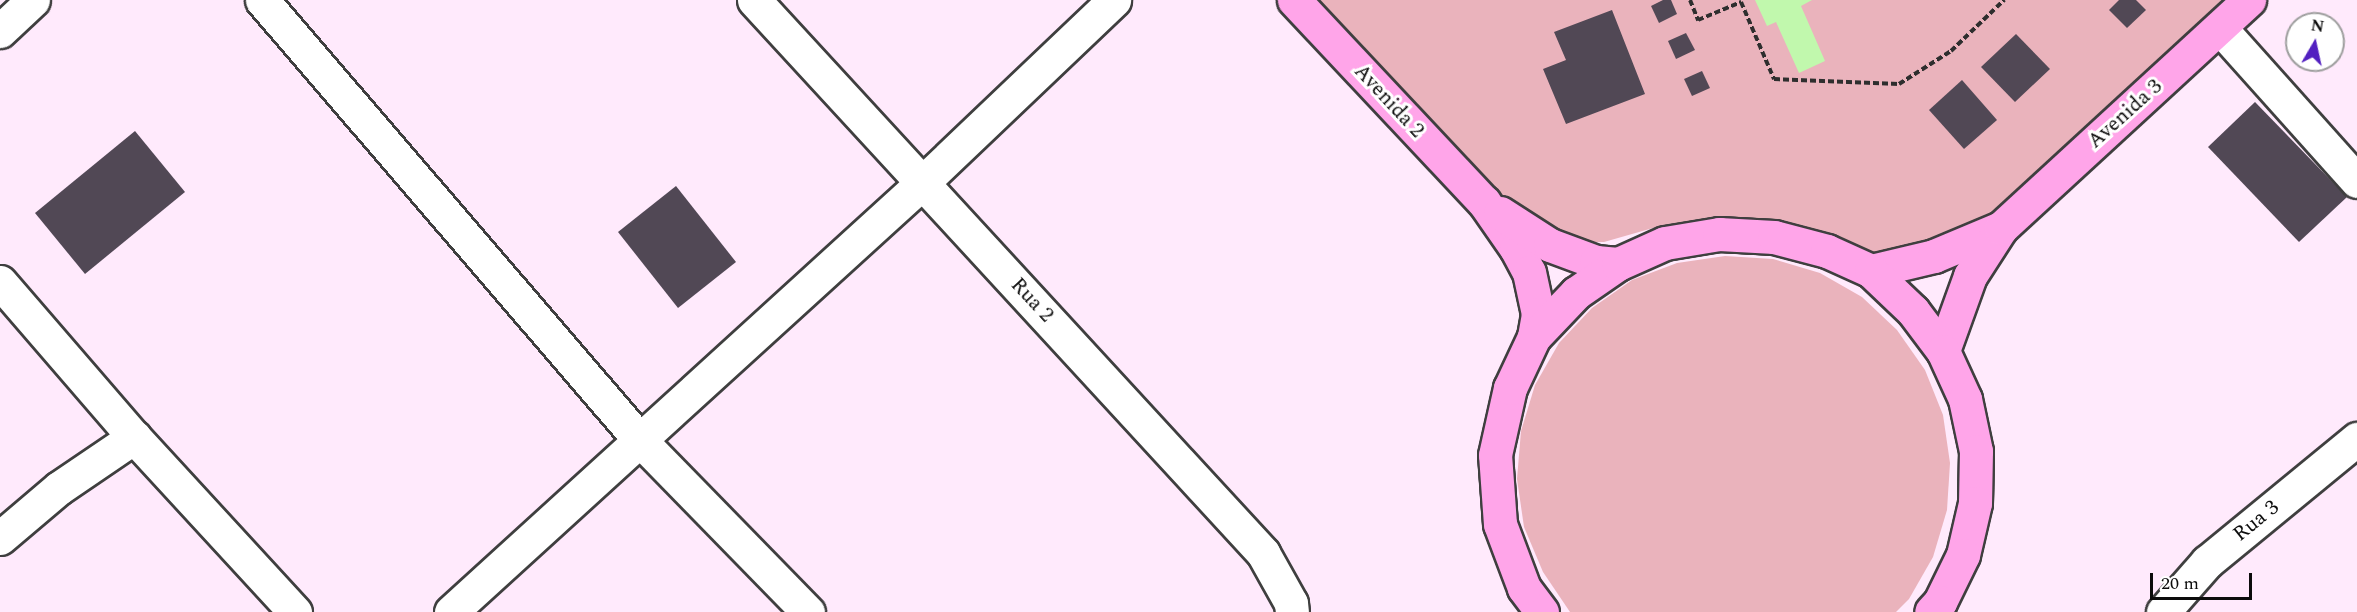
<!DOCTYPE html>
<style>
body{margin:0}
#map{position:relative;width:2357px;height:612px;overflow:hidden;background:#ffeafc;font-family:Spectral,serif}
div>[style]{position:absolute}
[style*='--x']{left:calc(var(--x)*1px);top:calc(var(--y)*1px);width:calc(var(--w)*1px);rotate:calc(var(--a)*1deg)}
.green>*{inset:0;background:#eab3bc}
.water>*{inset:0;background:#c1f8ad}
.building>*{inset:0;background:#514855}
.path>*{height:4px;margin-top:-2px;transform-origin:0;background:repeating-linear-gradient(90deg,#2e2e2e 0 6px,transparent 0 9px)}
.roads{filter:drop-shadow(2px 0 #3f3f3f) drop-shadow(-2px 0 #3f3f3f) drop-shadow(0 2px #3f3f3f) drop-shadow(0 -2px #3f3f3f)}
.street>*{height:33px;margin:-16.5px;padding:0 16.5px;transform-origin:16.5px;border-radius:16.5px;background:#fff}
.secondary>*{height:33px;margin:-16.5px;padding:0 16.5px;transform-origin:16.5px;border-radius:16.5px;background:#ffa5e9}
span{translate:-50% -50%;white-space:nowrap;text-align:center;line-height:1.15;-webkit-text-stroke:6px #fff;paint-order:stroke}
.street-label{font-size:21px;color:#0c0c0c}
.north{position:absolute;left:2285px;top:12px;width:60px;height:60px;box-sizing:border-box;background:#fff;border:2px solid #9e9e9e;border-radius:50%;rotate:9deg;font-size:16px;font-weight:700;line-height:24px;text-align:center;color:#0c0c0c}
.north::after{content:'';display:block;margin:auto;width:21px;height:27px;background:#5220c0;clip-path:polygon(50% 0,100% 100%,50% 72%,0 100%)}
.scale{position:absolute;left:2150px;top:573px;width:102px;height:27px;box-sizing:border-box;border:3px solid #0c0c0c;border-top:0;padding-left:8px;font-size:18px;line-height:21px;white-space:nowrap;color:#0c0c0c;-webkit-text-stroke:4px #fff;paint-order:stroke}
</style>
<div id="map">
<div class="green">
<i style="clip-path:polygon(1307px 0,2229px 0,1990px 224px,1881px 255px,1742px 221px,1697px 220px,1653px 228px,1604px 242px,1585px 242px,1515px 212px)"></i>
<i style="clip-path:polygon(1725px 256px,1773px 259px,1820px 273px,1862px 297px,1897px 330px,1925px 370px,1943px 415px,1950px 463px,1947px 510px,1933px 557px,1909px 599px,1896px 612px,1570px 612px,1543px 572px,1524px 527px,1517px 479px,1521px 431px,1535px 385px,1559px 343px,1592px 308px,1632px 280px,1677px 263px)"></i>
</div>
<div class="water">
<i style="clip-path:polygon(1755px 0,1812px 0,1801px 6px,1825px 61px,1799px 73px,1776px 22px,1767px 26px)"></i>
</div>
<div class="building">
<i style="clip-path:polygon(1663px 0,1671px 0,1677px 14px,1659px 23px,1651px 6px)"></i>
<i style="clip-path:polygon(2119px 0,2136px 0,2146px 10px,2127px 28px,2109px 10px)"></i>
<i style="clip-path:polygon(1612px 10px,1645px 94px,1566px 124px,1543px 69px,1566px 60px,1554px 32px)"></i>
<i style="clip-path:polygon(1686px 33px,1695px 50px,1676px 59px,1668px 41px)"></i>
<i style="clip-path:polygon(2016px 34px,2050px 69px,2015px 102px,1981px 67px)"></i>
<i style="clip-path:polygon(1702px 71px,1710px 88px,1692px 96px,1684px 79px)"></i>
<i style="clip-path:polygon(1962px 80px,1997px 120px,1964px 149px,1929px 110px)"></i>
<i style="clip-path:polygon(2255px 102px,2347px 197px,2299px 242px,2208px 147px)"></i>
<i style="clip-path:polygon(135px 131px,185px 192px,85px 274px,35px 213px)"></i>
<i style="clip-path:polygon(676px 186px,736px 262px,678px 308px,618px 232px)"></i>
</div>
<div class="path">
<i style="--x:1690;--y:0;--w:22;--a:68"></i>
<i style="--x:1698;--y:20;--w:47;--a:-22.7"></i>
<i style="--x:1741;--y:2;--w:84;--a:66.8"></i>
<i style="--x:1774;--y:79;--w:125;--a:2.3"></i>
<i style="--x:1899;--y:84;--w:62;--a:-32.4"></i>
<i style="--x:1951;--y:51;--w:74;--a:-43.9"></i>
</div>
<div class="roads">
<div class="street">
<i style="--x:262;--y:0;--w:579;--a:49.35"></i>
<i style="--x:639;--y:439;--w:242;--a:45.7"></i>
<i style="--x:754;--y:0;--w:752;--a:47.37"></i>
<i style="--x:1263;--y:553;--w:57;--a:60.8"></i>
<i style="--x:1291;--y:603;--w:9;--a:84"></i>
<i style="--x:2220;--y:28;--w:205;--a:48.2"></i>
<i style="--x:0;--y:31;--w:45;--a:-43.2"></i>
<i style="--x:0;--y:282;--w:205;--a:49.2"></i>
<i style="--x:134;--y:437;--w:238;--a:47.4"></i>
<i style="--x:0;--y:538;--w:77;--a:-40.3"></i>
<i style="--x:59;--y:488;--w:91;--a:-34.2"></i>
<i style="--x:451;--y:612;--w:639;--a:-42.33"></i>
<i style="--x:923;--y:182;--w:264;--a:-43.6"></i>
<i style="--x:2163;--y:612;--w:67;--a:-48.7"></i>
<i style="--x:2207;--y:562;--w:194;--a:-39.4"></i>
</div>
<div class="secondary">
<i style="--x:1294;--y:0;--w:277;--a:46.8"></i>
<i style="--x:1484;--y:202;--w:56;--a:55.2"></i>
<i style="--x:1516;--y:248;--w:27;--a:62"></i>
<i style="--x:1529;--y:272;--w:43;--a:77.9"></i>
<i style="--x:1538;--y:314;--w:23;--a:100"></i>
<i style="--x:1500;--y:213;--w:59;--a:32.6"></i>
<i style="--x:1550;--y:245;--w:49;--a:20.3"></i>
<i style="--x:1596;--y:262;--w:22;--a:5"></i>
<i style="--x:1871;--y:271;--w:65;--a:-13.4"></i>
<i style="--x:1934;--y:256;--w:73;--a:-22.7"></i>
<i style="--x:1943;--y:351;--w:80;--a:-70.2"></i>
<i style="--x:1970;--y:276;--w:57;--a:-57.1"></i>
<i style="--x:2001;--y:228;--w:337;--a:-42.6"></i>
<i style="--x:1542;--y:612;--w:30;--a:-127"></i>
<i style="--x:1524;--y:588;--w:68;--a:-110.6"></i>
<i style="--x:1500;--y:524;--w:69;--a:-94.1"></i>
<i style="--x:1495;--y:455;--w:69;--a:-77.4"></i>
<i style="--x:1510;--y:388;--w:56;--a:-64.8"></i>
<i style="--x:1534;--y:337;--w:61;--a:-46.3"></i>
<i style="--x:1576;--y:293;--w:51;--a:-34.6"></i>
<i style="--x:1618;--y:264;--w:51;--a:-24.1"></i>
<i style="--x:1665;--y:243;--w:55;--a:-9.5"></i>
<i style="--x:1719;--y:234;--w:55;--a:3.1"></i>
<i style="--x:1774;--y:237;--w:55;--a:14.8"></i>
<i style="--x:1827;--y:251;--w:48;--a:24.4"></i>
<i style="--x:1871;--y:271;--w:58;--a:43.6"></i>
<i style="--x:1913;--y:311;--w:50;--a:53.1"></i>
<i style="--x:1943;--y:351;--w:53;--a:65.4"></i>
<i style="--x:1965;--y:399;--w:53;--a:78.1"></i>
<i style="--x:1976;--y:451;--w:52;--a:91.1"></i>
<i style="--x:1975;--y:503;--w:53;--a:103"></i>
<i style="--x:1963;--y:555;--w:52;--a:116.1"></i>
<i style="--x:1940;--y:602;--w:13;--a:132"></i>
</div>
</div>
<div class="street-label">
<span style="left:1389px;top:101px;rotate:47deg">Avenida 2</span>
<span style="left:2125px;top:114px;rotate:-42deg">Avenida 3</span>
<span style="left:1032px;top:300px;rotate:47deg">Rua 2</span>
<span style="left:2256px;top:521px;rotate:-39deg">Rua 3</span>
</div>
<div class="north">N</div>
<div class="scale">20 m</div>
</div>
